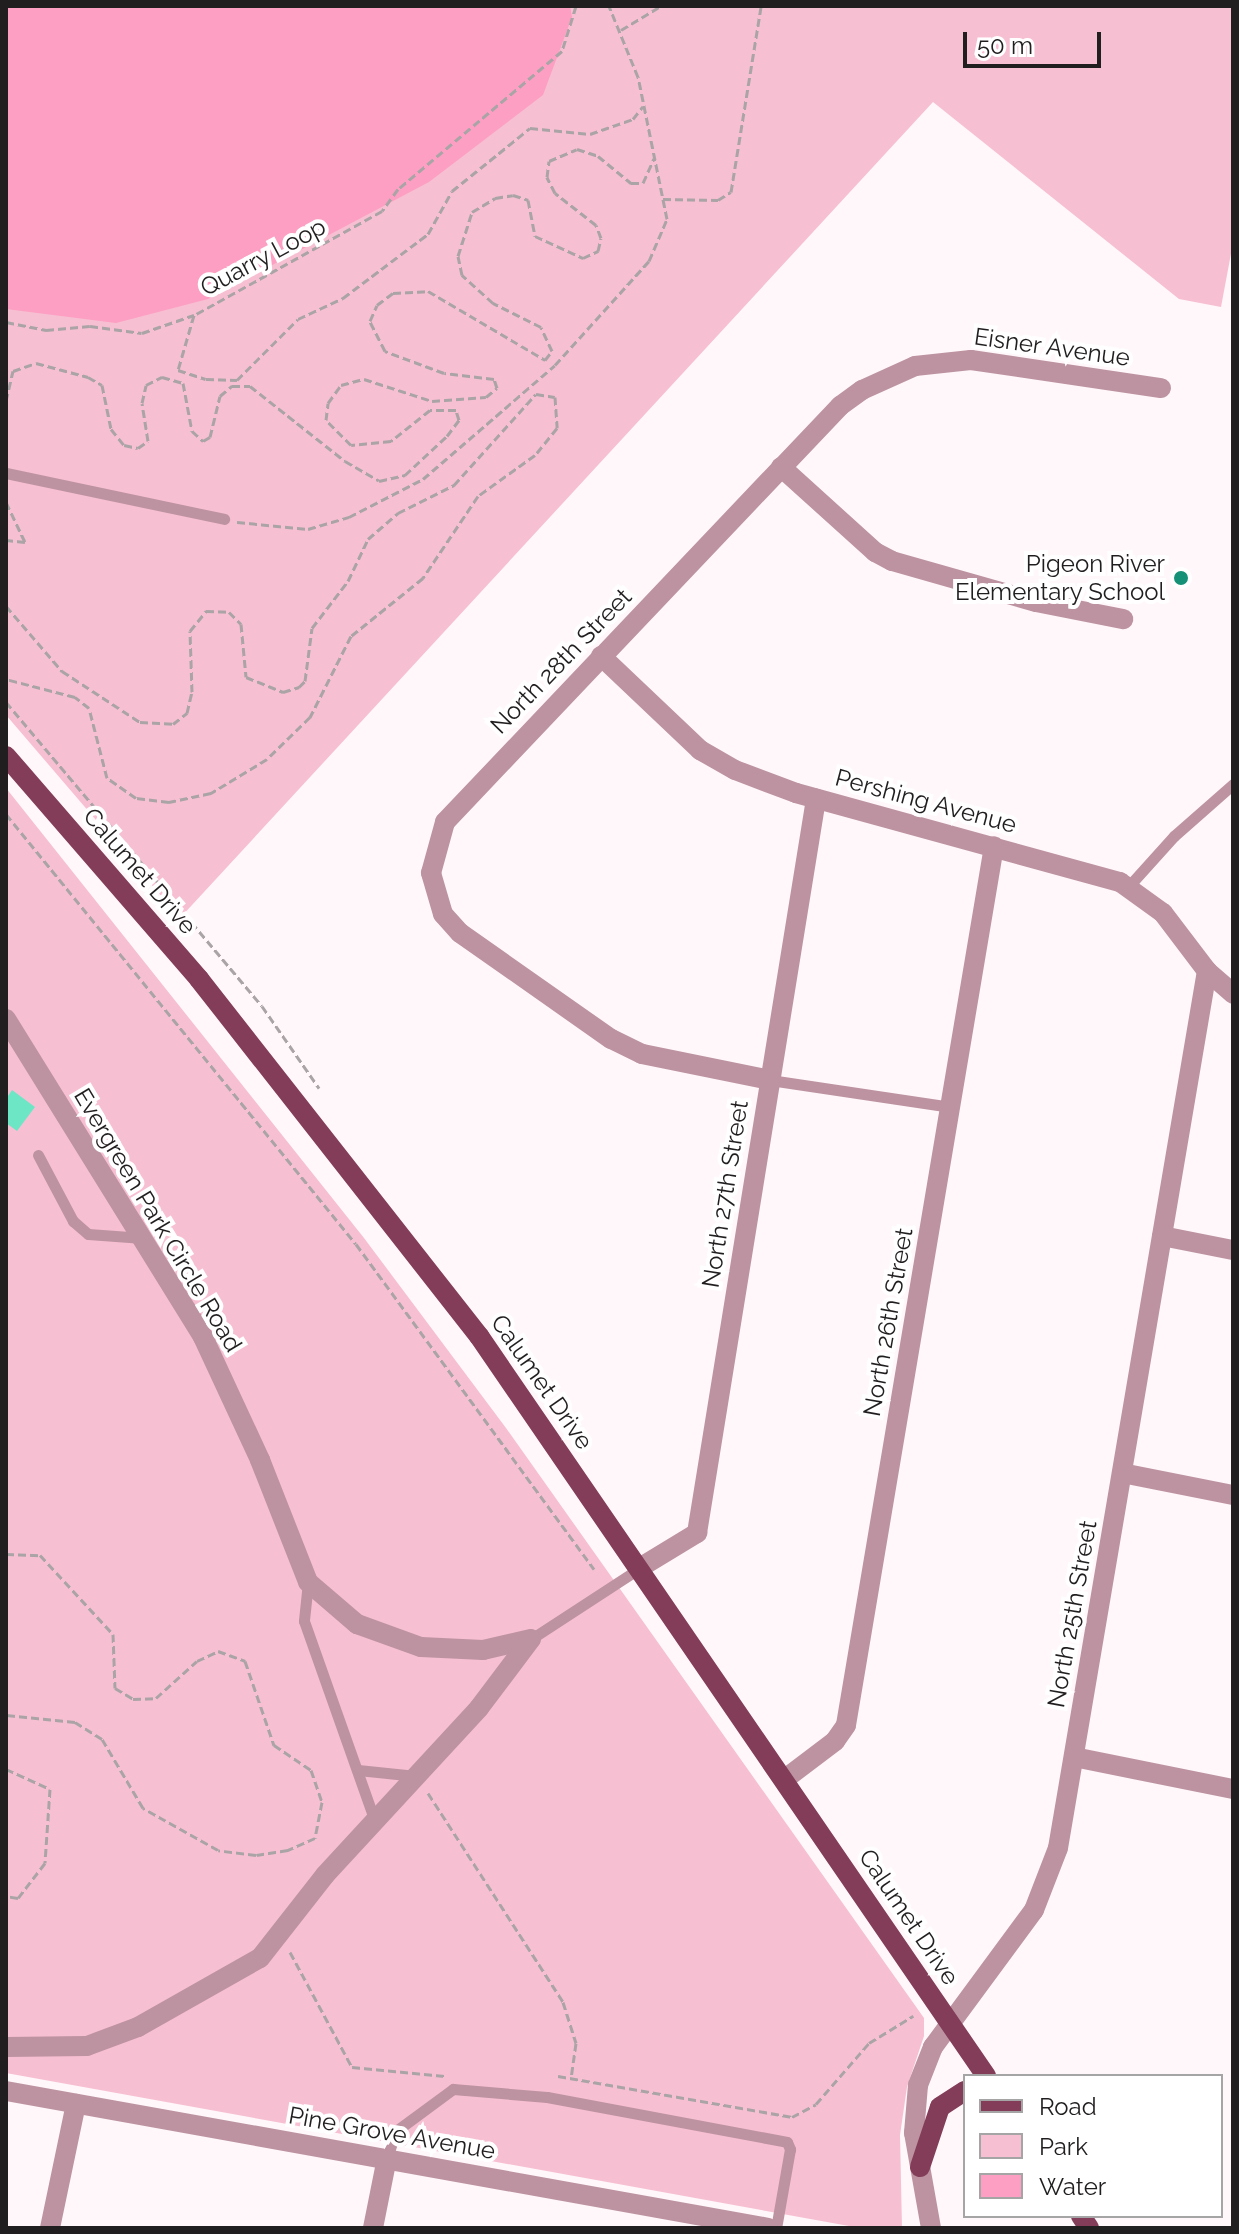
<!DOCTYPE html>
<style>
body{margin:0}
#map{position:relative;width:1239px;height:2234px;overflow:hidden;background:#fff7f9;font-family:Raleway,sans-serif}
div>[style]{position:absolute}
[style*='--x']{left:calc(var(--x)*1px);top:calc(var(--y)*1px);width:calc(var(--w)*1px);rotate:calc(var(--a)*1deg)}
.green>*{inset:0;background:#f7bfd2}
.water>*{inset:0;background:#fd9fc2}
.building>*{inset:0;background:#6de6c6}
.path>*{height:3px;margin-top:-1.5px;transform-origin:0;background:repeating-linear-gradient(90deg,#aaa4a6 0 8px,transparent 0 12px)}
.lane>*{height:11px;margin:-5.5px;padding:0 5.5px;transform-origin:5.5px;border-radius:5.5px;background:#bd93a1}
.street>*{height:20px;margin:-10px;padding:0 10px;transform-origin:10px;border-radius:10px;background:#bd93a1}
.primary>*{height:20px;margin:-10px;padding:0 10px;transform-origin:10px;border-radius:10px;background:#833d59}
.dots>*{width:22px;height:22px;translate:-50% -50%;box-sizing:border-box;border:4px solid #fff;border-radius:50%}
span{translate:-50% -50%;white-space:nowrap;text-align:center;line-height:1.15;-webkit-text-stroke:8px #fff;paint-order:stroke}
.street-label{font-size:24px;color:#211e1f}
.poi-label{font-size:24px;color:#211e1f}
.right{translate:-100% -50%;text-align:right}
.frame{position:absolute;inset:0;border:8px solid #211e1f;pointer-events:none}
.legend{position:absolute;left:963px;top:2074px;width:260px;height:144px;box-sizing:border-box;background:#fff;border:2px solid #a6a5a5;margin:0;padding:10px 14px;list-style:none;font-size:24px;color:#211e1f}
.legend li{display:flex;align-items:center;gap:16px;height:40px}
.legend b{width:40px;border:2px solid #a6a5a5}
.scale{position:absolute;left:963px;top:32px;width:138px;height:36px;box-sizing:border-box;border:4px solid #211e1f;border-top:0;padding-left:10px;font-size:24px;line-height:28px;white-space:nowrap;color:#211e1f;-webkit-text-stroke:6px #fff;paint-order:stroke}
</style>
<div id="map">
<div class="green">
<i style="clip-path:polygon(6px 6px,1233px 6px,1233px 243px,1221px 307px,1179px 299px,933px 102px,180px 918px,6px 715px)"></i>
<i style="clip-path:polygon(6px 788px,364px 1238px,506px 1428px,924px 2018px,924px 2036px,907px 2087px,900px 2135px,902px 2228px,860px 2228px,6px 2073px)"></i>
</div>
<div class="water">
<i style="clip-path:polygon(6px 6px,570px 6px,572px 17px,543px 95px,429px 182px,208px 299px,116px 323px,6px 309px)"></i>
</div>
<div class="building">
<i style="clip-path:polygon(12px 1090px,35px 1107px,17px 1131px,6px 1123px,6px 1099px)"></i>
</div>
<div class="path">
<i style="--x:576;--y:6;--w:47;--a:107.3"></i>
<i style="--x:562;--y:51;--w:214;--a:139.9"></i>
<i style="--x:398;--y:189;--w:27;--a:126"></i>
<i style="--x:382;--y:211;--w:215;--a:151"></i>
<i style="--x:194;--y:315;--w:57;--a:106.2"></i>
<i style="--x:178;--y:370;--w:29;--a:18"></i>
<i style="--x:206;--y:379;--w:31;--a:2"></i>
<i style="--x:237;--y:380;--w:86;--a:-45"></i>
<i style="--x:298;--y:319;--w:50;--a:-25"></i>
<i style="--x:343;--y:298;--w:106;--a:-37"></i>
<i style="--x:428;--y:234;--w:49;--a:-60.8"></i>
<i style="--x:452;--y:191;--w:100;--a:-38.9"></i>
<i style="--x:530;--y:128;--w:60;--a:5.7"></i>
<i style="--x:590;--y:134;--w:46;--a:-19.2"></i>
<i style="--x:633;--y:119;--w:16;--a:-52"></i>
<i style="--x:621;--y:30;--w:47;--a:-31"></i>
<i style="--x:663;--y:199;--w:55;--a:1"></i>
<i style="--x:718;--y:200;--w:15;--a:-32"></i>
<i style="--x:731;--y:192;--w:188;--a:-80.8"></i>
<i style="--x:6;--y:322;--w:41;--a:11.3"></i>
<i style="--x:46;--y:330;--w:44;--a:-5.2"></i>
<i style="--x:90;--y:326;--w:52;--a:7.7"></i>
<i style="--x:142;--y:333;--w:55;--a:-19.1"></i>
<i style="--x:6;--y:401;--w:31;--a:-77"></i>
<i style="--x:13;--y:371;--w:24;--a:-19"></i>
<i style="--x:36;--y:363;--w:54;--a:15.1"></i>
<i style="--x:88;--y:377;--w:16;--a:30"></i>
<i style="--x:102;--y:385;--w:45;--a:78.4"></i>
<i style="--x:111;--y:429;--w:21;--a:51"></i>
<i style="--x:124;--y:445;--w:14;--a:12"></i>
<i style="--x:138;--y:448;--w:12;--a:-35"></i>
<i style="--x:148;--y:441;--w:38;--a:-99"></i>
<i style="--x:142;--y:403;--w:18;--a:-77"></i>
<i style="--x:146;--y:385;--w:18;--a:-27"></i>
<i style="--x:162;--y:377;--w:22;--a:16"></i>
<i style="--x:183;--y:383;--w:49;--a:79.4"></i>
<i style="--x:192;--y:431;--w:15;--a:42"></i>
<i style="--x:203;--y:441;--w:8;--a:-30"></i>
<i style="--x:210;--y:437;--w:42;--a:-76.3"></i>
<i style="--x:220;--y:396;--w:16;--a:-40"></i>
<i style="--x:232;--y:386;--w:18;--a:0"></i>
<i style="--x:250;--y:386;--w:121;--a:38.3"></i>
<i style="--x:345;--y:461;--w:39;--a:30"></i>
<i style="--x:379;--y:481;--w:27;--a:-13"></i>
<i style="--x:405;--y:475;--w:57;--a:-42.9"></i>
<i style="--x:447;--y:436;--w:20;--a:-53"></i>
<i style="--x:459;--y:420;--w:10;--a:-107"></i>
<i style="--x:456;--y:410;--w:26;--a:180"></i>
<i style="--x:430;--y:410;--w:50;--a:141.5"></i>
<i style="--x:391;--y:441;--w:40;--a:174.3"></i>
<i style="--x:351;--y:445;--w:35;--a:-135"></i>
<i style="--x:326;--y:420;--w:17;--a:-83"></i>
<i style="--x:328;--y:403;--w:22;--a:-54"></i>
<i style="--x:341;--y:385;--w:24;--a:-15"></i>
<i style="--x:364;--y:379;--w:71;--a:17.9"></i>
<i style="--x:432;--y:401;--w:54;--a:-4.2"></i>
<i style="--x:486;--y:397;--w:14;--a:-39"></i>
<i style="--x:497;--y:388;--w:9;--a:-108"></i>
<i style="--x:494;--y:379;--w:50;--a:-173.2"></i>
<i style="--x:444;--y:373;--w:63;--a:-159.6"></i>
<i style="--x:385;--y:351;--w:34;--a:-117"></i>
<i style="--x:370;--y:321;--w:17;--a:-66"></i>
<i style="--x:377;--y:305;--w:20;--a:-37"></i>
<i style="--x:393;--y:293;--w:35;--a:-3"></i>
<i style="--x:428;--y:291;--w:136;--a:30.5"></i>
<i style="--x:545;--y:360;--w:11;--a:-52"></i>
<i style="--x:552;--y:351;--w:26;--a:-115"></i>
<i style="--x:541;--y:327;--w:54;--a:-153.4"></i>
<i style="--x:493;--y:303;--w:42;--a:-137.9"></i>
<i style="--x:462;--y:275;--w:19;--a:-102"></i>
<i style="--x:458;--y:256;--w:46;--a:-72.3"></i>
<i style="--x:472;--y:212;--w:27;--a:-31"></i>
<i style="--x:495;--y:198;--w:18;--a:-9"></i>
<i style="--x:513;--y:195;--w:16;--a:18"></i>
<i style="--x:528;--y:200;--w:37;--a:79"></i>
<i style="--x:535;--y:236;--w:53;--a:24.6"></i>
<i style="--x:583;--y:258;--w:17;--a:-25"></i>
<i style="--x:598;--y:251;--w:13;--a:-77"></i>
<i style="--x:601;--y:238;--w:14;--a:-111"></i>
<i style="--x:596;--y:225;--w:52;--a:-142"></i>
<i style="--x:555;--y:193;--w:18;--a:-117"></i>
<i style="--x:547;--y:177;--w:16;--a:-83"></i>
<i style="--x:549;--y:161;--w:30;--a:-23"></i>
<i style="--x:577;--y:149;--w:22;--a:18"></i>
<i style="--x:598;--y:156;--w:43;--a:39.3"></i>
<i style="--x:631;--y:183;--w:12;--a:0"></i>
<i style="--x:643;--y:183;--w:27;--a:-66"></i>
<i style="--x:6;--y:502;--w:44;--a:64.6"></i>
<i style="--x:25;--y:542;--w:19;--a:-174"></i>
<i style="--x:237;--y:522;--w:71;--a:5.6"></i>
<i style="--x:308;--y:529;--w:43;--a:-16.3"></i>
<i style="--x:349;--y:517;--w:83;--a:-27.2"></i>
<i style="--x:423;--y:479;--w:174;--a:-40.8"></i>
<i style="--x:555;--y:365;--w:140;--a:-47.9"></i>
<i style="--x:649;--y:261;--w:46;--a:-66.8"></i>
<i style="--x:667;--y:219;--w:145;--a:-101.5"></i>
<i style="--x:638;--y:77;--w:77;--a:-112.2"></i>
<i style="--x:6;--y:606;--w:86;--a:49.3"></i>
<i style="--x:62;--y:671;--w:93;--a:33.2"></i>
<i style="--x:140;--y:722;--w:33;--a:3"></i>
<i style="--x:173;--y:724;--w:18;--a:-38"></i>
<i style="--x:187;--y:713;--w:22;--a:-77"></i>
<i style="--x:192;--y:692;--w:61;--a:-91.9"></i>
<i style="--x:190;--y:631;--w:26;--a:-51"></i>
<i style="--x:206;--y:611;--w:23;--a:2"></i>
<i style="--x:229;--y:612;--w:17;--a:45"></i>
<i style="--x:241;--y:624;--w:53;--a:84.6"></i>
<i style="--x:246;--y:677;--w:40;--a:22"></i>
<i style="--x:283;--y:692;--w:17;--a:-17"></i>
<i style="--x:299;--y:687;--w:8;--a:-45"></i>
<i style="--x:305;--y:681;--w:53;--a:-82.5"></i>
<i style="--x:312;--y:628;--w:59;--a:-52.5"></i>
<i style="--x:348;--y:581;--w:47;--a:-64.5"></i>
<i style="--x:368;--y:539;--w:40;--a:-41"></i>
<i style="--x:398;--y:513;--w:63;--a:-26.6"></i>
<i style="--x:454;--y:485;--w:122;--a:-48"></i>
<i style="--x:536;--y:394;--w:19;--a:9"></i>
<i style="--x:555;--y:397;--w:31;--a:86"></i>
<i style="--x:557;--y:428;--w:35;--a:129"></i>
<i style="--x:535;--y:455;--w:70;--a:144.3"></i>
<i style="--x:478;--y:496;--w:99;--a:123.9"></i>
<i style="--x:423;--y:578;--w:92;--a:141.1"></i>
<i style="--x:351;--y:636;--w:91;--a:116.8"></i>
<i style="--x:310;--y:717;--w:60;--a:135.7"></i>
<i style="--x:267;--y:759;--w:66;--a:148.7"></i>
<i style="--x:211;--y:793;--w:43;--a:167.9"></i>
<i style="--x:169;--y:802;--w:33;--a:-173"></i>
<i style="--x:136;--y:798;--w:35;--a:-145"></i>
<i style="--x:107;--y:778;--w:72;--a:-104.4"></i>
<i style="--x:89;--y:708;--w:18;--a:-142"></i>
<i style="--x:75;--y:697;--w:71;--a:-165.4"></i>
<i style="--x:6;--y:702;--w:397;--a:49.9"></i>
<i style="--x:262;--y:1006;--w:100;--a:55.2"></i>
<i style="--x:6;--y:814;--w:554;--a:50.86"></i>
<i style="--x:356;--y:1244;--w:403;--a:53.8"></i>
<i style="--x:6;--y:1554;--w:34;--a:2"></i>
<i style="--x:40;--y:1555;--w:108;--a:47.3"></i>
<i style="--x:113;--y:1634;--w:54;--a:87.9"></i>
<i style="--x:115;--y:1688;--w:21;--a:31"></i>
<i style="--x:133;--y:1699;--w:23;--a:-2"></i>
<i style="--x:156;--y:1698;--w:55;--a:-42.1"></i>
<i style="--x:197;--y:1661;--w:23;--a:-25"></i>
<i style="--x:218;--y:1651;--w:29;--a:20"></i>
<i style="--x:245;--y:1661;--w:89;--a:71"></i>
<i style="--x:274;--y:1745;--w:45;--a:34"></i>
<i style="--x:311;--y:1770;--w:34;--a:71"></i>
<i style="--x:322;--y:1802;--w:37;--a:101"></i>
<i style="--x:315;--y:1838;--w:30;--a:156"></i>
<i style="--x:288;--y:1850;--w:32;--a:171"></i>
<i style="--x:256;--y:1855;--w:38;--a:-173"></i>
<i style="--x:218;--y:1850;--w:86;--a:-150.8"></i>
<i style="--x:143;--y:1808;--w:80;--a:-120.7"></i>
<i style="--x:102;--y:1739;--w:32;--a:-148"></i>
<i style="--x:75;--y:1722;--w:69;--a:-174.2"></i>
<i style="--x:6;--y:1769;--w:48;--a:24.4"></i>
<i style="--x:50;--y:1789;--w:74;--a:93.9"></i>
<i style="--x:45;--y:1863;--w:44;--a:127.6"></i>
<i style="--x:18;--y:1898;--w:12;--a:-171"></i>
<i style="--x:428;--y:1793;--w:249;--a:57.1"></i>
<i style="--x:563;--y:2002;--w:43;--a:72.4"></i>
<i style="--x:576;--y:2043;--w:36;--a:98"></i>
<i style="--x:290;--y:1952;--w:131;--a:61.7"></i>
<i style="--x:352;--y:2067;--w:93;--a:5.5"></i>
<i style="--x:558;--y:2076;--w:238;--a:9.9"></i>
<i style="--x:792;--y:2117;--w:27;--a:-28"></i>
<i style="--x:816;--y:2104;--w:81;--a:-49"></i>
<i style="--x:869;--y:2043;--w:52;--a:-31.5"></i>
</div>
<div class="lane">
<i style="--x:6;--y:473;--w:223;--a:11.9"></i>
<i style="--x:1128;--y:887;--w:69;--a:-48"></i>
<i style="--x:1174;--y:836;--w:79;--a:-41.4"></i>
<i style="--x:770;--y:1080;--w:183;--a:8.5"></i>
<i style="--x:38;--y:1155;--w:75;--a:62.1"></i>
<i style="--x:73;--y:1221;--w:20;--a:41"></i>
<i style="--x:88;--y:1234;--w:55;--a:4.2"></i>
<i style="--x:308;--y:1582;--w:39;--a:96"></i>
<i style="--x:304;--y:1621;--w:213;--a:70.5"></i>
<i style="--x:531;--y:1639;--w:130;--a:-33.1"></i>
<i style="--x:358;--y:1770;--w:58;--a:5.9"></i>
<i style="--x:387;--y:2158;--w:28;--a:-72"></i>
<i style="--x:396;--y:2131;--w:71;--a:-36.4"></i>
<i style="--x:453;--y:2089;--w:94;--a:4.9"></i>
<i style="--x:547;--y:2097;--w:244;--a:10.6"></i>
<i style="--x:787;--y:2142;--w:8;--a:67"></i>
<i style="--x:790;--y:2149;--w:80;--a:100"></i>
</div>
<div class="street">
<i style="--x:781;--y:467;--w:127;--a:42.1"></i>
<i style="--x:875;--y:552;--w:19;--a:28"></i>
<i style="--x:892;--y:561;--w:150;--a:15.9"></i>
<i style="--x:1036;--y:602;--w:89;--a:11.1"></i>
<i style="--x:601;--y:656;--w:137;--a:43.5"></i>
<i style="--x:700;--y:750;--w:40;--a:29.7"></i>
<i style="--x:735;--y:770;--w:65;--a:20.7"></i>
<i style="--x:796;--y:793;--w:336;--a:15.4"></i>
<i style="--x:1120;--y:882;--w:53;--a:35.8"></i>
<i style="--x:1163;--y:913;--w:73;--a:52.8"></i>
<i style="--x:1207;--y:971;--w:35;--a:41"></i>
<i style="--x:6;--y:1019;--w:374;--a:58.2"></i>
<i style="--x:203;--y:1337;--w:136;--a:65.1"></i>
<i style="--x:260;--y:1460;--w:131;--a:68.5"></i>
<i style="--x:308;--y:1582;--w:65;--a:40.6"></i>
<i style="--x:357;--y:1624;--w:68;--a:19.8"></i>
<i style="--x:421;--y:1647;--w:62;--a:2.8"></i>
<i style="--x:483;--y:1650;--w:49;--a:-12.9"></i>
<i style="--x:770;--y:1080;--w:131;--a:-168.5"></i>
<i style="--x:642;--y:1054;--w:34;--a:-154"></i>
<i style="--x:611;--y:1039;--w:184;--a:-144.9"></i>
<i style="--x:460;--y:933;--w:25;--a:-132"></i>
<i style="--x:443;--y:914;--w:43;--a:-106.3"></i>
<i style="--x:431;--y:873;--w:53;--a:-74.6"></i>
<i style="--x:445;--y:822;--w:574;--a:-46.48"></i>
<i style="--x:840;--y:406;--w:27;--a:-36"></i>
<i style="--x:862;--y:390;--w:58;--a:-24.4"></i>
<i style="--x:915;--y:366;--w:56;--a:-6.1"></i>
<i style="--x:971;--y:360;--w:192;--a:8.4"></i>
<i style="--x:1162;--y:1236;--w:72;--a:11.2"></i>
<i style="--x:1122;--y:1473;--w:113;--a:11.2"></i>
<i style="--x:641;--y:1567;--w:66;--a:-31.3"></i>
<i style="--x:697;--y:1533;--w:744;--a:-80.79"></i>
<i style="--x:1074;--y:1757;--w:162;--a:11.4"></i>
<i style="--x:785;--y:1779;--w:63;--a:-37.2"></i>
<i style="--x:835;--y:1741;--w:19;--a:-55"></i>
<i style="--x:846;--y:1725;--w:891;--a:-80.44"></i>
<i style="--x:6;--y:2047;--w:81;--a:-0.7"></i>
<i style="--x:87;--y:2046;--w:54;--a:-20.4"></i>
<i style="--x:138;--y:2027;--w:140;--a:-29.5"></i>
<i style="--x:260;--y:1958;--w:105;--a:-51.9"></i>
<i style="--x:325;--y:1875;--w:227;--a:-47.3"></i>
<i style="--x:479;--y:1708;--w:86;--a:-53"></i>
<i style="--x:6;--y:2091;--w:775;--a:10.18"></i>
<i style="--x:50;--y:2228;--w:127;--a:-78.2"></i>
<i style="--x:373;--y:2228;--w:71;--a:-78.7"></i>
<i style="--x:931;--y:2228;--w:97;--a:-100.1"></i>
<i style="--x:914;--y:2133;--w:48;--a:-85.2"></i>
<i style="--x:918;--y:2085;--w:41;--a:-68.5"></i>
<i style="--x:933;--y:2047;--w:170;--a:-53.6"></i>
<i style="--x:1034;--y:1910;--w:66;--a:-68.8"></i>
<i style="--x:1058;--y:1848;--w:890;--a:-80.36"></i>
</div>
<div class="primary">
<i style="--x:6;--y:756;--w:295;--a:49.1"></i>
<i style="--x:199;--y:979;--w:454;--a:51.9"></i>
<i style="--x:479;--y:1336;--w:897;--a:55.58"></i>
<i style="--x:920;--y:2167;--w:63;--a:-71.6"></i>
<i style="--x:940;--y:2107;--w:30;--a:-33"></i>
<i style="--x:1081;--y:2216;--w:14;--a:56"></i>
</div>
<div class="dots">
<i style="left:1181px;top:578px;background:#159177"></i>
</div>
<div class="street-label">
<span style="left:263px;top:257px;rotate:-28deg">Quarry Loop</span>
<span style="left:1052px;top:347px;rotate:8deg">Eisner Avenue</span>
<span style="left:561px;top:661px;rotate:-46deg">North 28th Street</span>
<span style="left:926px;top:801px;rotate:15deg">Pershing Avenue</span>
<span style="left:140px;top:871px;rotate:49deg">Calumet Drive</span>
<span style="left:725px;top:1194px;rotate:-81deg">North 27th Street</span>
<span style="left:158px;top:1220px;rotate:59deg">Evergreen Park Circle Road</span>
<span style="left:888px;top:1322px;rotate:-80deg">North 26th Street</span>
<span style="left:542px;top:1382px;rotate:55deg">Calumet Drive</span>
<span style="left:1072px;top:1614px;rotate:-80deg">North 25th Street</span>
<span style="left:909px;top:1917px;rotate:56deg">Calumet Drive</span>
<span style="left:392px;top:2133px;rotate:10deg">Pine Grove Avenue</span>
</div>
<div class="poi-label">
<span class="right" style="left:1165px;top:578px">Pigeon River<br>Elementary School</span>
</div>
<div class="frame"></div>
<ul class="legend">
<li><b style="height:10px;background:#833d59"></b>Road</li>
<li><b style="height:22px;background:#f7bfd2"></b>Park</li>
<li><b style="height:22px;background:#fd9fc2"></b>Water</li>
</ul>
<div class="scale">50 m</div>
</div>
